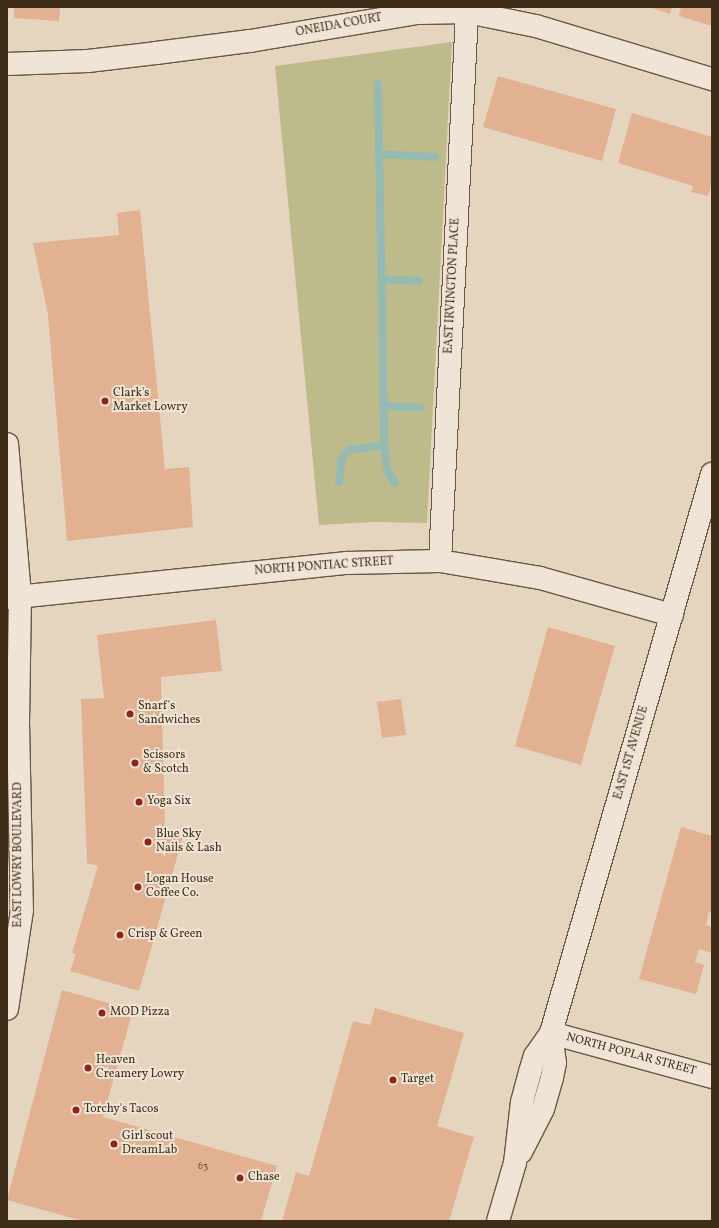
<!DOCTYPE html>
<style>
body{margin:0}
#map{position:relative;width:719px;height:1228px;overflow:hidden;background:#e6d5be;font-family:Vollkorn,serif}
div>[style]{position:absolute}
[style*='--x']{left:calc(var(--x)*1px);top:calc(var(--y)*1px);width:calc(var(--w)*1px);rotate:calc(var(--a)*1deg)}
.green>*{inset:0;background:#bdbb8c}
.stream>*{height:8px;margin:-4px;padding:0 4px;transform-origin:4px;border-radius:4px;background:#96b9b1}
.building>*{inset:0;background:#e1b192}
.roads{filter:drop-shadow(1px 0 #685842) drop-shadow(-1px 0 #685842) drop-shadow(0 1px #685842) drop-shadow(0 -1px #685842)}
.minor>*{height:22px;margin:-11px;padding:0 11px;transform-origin:11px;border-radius:11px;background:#efe4d5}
.dots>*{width:11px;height:11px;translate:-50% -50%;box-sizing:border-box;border:2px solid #efe4d5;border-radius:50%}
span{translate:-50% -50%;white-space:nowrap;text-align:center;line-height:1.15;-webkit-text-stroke:4px #efe4d5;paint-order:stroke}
.number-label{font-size:10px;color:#674f37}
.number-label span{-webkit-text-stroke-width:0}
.street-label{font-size:12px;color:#3e2e19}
.poi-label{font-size:12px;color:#3e2e19}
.left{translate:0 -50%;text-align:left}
.frame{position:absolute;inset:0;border:8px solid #3e2e19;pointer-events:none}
</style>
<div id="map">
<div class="green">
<i style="clip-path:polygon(452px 42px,427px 523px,373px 522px,319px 525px,275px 66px)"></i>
</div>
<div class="stream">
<i style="--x:378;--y:84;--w:361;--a:89"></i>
<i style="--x:384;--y:445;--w:24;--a:83"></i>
<i style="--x:387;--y:469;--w:15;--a:62"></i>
<i style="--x:379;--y:154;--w:56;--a:3.1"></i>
<i style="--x:381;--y:279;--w:38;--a:3"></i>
<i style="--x:383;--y:406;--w:37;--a:2"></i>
<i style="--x:339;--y:482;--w:25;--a:-83"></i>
<i style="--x:342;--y:457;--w:10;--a:-45"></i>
<i style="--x:349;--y:450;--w:35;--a:-8"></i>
</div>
<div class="building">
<i style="clip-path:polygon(14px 7px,60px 7px,59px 21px,14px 18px)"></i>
<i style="clip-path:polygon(649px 7px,672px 7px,670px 14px)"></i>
<i style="clip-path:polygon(681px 7px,712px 7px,712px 26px,679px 16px)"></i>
<i style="clip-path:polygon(498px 76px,616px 109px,602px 161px,483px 127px)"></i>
<i style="clip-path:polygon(632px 113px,712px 137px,712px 183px,708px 196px,691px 192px,693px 186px,618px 163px)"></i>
<i style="clip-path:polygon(140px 210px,165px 469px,189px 467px,193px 527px,67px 541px,48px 315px,33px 243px,119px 235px,117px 213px)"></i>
<i style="clip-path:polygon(216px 620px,222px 671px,161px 677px,165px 828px,184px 833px,139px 991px,70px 971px,76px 954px,72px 953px,98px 866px,87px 863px,81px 699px,104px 698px,97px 635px)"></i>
<i style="clip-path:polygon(548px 627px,615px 646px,581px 765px,515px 746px)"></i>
<i style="clip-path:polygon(401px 699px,406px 735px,382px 738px,377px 702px)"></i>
<i style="clip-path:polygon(681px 827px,712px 836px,712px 912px,709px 912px,706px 925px,712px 927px,712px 953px,699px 949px,695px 962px,704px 965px,696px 994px,639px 979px)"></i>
<i style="clip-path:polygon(62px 990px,133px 1010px,103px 1117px,277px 1166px,261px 1221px,83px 1221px,7px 1200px)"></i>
<i style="clip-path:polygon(375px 1008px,464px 1033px,437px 1126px,474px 1137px,449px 1221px,282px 1221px,296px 1172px,309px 1176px,353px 1021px,370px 1025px)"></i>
</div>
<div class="roads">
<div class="minor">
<i style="--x:7;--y:64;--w:81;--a:-2.1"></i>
<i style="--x:88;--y:61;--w:68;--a:-6.7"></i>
<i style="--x:156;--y:53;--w:95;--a:-7.3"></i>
<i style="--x:250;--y:41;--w:170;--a:-9.5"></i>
<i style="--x:418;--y:13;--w:49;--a:-1.2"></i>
<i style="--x:467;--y:12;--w:70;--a:11.5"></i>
<i style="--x:536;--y:26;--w:184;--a:16.8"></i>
<i style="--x:7;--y:444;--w:153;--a:85.1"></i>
<i style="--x:20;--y:596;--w:127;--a:90.9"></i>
<i style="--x:18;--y:723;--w:187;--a:88.8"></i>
<i style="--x:22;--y:910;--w:100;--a:98.6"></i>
<i style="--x:440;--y:561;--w:550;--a:-87.18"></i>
<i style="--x:7;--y:598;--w:342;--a:-5.9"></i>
<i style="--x:347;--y:563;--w:93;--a:-1.2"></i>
<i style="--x:440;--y:561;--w:101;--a:9.6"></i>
<i style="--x:540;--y:578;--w:137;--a:15.7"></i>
<i style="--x:551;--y:1033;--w:167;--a:15.3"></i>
<i style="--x:521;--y:1152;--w:48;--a:-62.9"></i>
<i style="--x:543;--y:1109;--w:32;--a:-74"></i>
<i style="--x:552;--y:1078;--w:15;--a:-79"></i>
<i style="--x:555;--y:1063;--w:30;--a:-98"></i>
<i style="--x:498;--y:1221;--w:60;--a:-73.7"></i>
<i style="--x:515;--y:1163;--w:61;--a:-83.5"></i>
<i style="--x:522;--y:1102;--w:31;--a:-75"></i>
<i style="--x:530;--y:1072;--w:17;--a:-73"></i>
<i style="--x:535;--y:1056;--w:28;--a:-55"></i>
<i style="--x:551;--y:1033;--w:582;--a:-73.93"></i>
</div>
</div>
<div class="dots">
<i style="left:105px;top:401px;background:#8f2418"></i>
<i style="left:130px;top:714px;background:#8f2418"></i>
<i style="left:135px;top:763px;background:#8f2418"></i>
<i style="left:139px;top:802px;background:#8f2418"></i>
<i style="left:148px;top:842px;background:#8f2418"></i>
<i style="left:138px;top:887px;background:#8f2418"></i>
<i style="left:120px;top:935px;background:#8f2418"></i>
<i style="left:102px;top:1013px;background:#8f2418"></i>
<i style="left:88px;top:1068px;background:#8f2418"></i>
<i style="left:393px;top:1080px;background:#8f2418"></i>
<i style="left:76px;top:1110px;background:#8f2418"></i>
<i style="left:114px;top:1144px;background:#8f2418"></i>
<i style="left:240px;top:1178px;background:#8f2418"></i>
</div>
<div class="number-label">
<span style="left:203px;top:1167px">63</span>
</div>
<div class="street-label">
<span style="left:339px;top:26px;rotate:-10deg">ONEIDA COURT</span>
<span style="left:453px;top:286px;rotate:-87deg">EAST IRVINGTON PLACE</span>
<span style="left:324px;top:567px;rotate:-4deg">NORTH PONTIAC STREET</span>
<span style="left:632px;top:753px;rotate:-74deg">EAST 1ST AVENUE</span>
<span style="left:19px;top:855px;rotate:-90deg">EAST LOWRY BOULEVARD</span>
<span style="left:631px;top:1055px;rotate:15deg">NORTH POPLAR STREET</span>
</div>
<div class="poi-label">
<span class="left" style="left:113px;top:401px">Clark's<br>Market Lowry</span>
<span class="left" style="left:138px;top:714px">Snarf's<br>Sandwiches</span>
<span class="left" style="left:143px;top:763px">Scissors<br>&amp; Scotch</span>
<span class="left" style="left:147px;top:802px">Yoga Six</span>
<span class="left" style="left:156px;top:842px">Blue Sky<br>Nails &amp; Lash</span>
<span class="left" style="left:146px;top:887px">Logan House<br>Coffee Co.</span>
<span class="left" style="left:128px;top:935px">Crisp &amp; Green</span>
<span class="left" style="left:110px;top:1013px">MOD Pizza</span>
<span class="left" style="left:96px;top:1068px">Heaven<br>Creamery Lowry</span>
<span class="left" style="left:401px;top:1080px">Target</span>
<span class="left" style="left:84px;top:1110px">Torchy's Tacos</span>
<span class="left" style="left:122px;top:1144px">Girl scout<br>DreamLab</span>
<span class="left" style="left:248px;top:1178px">Chase</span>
</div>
<div class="frame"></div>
</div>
